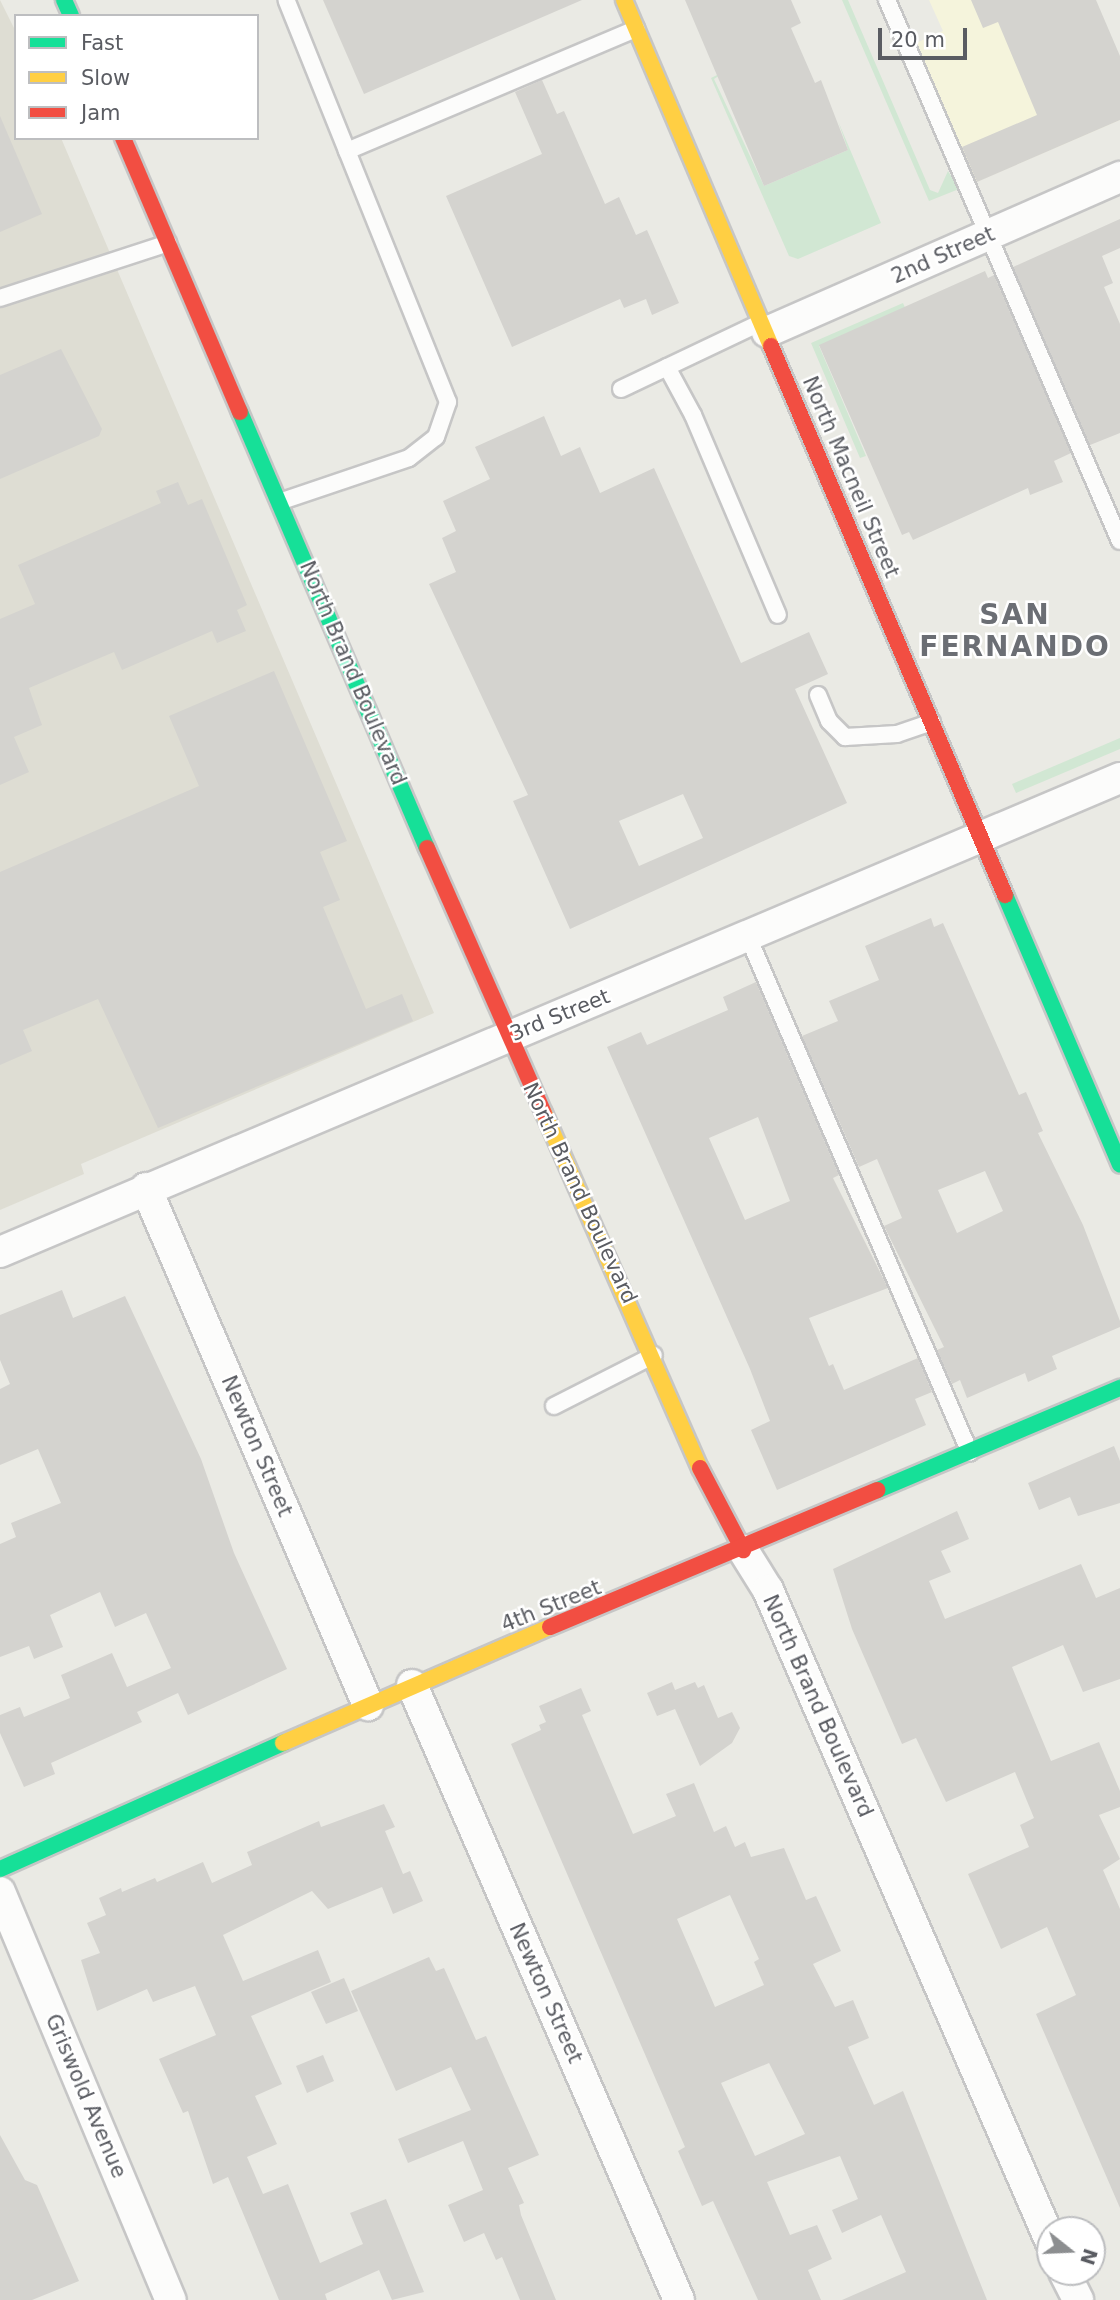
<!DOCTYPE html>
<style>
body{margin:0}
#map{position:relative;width:1120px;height:2300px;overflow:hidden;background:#eaeae4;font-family:"DejaVu Sans",sans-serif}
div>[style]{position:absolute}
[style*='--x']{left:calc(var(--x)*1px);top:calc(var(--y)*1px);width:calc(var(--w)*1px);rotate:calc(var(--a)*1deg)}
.commercial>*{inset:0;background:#f5f4dc}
.education>*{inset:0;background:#deddd3}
.green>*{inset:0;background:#d1e7d3}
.building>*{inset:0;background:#d4d3cf}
.roads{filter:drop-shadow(2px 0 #c6c6c6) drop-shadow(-2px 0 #c6c6c6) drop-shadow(0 2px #c6c6c6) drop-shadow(0 -2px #c6c6c6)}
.lane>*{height:16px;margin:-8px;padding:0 8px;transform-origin:8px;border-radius:8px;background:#fcfcfb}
.street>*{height:30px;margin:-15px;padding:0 15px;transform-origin:15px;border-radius:15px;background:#fcfcfb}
.fast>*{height:16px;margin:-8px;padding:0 8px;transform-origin:8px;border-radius:8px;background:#16e098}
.slow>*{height:16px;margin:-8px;padding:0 8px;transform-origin:8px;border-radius:8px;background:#ffcf43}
.jam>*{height:16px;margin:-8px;padding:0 8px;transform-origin:8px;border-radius:8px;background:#f24e42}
span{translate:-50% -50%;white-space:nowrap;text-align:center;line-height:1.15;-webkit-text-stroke:5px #fff;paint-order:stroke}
.street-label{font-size:21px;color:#5a5c62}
.district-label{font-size:28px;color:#6b6e74;font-weight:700;letter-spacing:2px}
.legend{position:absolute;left:14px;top:14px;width:245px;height:126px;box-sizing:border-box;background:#fff;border:2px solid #bdbec0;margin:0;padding:9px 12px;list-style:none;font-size:21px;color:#5a5c62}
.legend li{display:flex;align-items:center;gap:14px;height:35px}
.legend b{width:35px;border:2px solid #bdbec0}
.north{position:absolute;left:1036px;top:2216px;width:70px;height:70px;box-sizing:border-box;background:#fff;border:2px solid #bdbec0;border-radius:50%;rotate:108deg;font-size:19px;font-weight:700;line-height:28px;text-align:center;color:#5a5c62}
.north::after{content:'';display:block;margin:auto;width:24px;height:32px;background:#8c8e90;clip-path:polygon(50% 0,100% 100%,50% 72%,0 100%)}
.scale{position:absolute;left:878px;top:28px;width:89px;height:32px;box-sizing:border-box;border:4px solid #5a5c62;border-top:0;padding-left:9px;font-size:21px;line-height:24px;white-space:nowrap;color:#5a5c62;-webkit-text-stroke:5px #fff;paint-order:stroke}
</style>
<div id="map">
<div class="commercial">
<i style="clip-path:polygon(929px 0,1095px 0,1120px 120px,976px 182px,916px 43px,943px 31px)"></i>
</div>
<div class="education">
<i style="clip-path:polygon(0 0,16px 32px,16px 138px,61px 138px,434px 1013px,81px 1164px,84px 1174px,0 1210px)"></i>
</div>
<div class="green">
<i style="clip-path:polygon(842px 0,848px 0,930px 190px,938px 193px,948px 171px,959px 189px,929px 201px)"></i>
<i style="clip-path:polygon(731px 68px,714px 79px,764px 186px,848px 150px,838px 121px,881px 223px,798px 259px,789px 256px,711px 78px)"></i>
<i style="clip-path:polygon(903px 303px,906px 310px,819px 346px,866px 456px,860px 458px,811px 343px)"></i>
<i style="clip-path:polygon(1120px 738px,1120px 749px,1016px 793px,1012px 784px)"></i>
</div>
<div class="building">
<i style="clip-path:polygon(323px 0,582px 0,364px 94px)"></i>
<i style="clip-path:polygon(685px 0,791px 0,801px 23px,791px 28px,815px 83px,821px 80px,848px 150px,764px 186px)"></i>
<i style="clip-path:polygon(971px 0,1096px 0,1120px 56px,1120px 120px,977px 182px,962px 147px,1037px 115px,998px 22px,983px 28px)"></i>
<i style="clip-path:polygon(542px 80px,557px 114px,564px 111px,605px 204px,619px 197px,636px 235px,647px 230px,679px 303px,652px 315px,646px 299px,624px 308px,620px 299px,512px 347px,446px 196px,542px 154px,515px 92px)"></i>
<i style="clip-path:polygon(0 116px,42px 214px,0 232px)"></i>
<i style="clip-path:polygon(1120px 219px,1120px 248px,1102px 256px,1113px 283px,1104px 287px,1120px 324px,1120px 433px,1090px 445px,1013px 267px)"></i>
<i style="clip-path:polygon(985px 271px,988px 278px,994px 275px,1071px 453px,1054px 461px,1063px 482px,1030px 495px,1028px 488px,913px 540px,909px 532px,902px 535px,819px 345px)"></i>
<i style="clip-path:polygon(61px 349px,102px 429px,99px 436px,0 479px,0 375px)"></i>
<i style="clip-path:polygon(evenodd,544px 416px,561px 456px,580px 447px,600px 493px,654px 468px,741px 663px,809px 632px,828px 674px,795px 689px,847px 803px,570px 929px,513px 801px,528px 795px,429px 584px,456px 572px,442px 538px,456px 531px,443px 501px,490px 479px,475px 447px,544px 416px,683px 794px,703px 838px,639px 866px,619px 821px,683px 794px)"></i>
<i style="clip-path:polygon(178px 482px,188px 505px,202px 499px,247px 605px,237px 610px,246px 631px,217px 643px,212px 631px,122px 670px,114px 652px,29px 688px,42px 725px,14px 737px,29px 772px,0 785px,0 619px,35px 604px,18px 565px,161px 503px,156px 491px)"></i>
<i style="clip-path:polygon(274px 671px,347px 841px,320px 852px,340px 900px,323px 907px,366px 1009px,402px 994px,413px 1021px,158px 1128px,98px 999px,23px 1030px,32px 1051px,0 1065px,0 872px,199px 786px,169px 716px)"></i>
<i style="clip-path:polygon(evenodd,931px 918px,934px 927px,943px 923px,1019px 1095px,1026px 1092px,1043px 1131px,1038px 1133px,1083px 1225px,1120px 1321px,1120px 1327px,1052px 1356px,1057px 1369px,1028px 1382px,1025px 1373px,967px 1398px,960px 1380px,952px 1384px,937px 1350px,944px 1347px,884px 1226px,902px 1218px,877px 1159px,859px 1167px,802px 1036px,838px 1021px,829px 1001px,879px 980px,865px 946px,931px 918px,985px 1171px,1003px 1211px,957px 1233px,938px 1190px,985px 1171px)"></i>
<i style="clip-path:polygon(evenodd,756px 982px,839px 1175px,833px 1178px,888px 1288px,809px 1318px,829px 1366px,833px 1364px,844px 1390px,918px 1358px,932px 1392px,915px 1399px,926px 1425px,777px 1490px,751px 1430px,770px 1421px,750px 1369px,607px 1047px,641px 1032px,647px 1045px,728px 1010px,723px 997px,756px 982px,758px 1117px,790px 1201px,745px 1220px,709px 1138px,758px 1117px)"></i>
<i style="clip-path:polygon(62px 1290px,73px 1318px,125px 1296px,201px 1459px,234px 1553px,287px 1669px,188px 1715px,178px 1693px,137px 1712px,142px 1722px,51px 1763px,55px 1774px,24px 1787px,0 1733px,0 1715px,20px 1707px,24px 1717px,70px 1698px,61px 1675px,112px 1653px,127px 1687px,171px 1668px,146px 1613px,115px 1627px,100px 1592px,50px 1615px,63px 1647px,34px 1659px,29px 1646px,0 1657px,0 1544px,16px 1537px,11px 1523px,61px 1503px,38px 1449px,0 1465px,0 1389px,10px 1384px,0 1360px,0 1315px)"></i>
<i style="clip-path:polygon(1114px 1446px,1120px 1461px,1120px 1503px,1078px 1516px,1070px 1497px,1039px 1510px,1028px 1483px)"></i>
<i style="clip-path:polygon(957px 1511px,969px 1539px,941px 1551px,951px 1572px,929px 1581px,945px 1619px,1081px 1564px,1096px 1598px,1120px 1588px,1120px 1679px,1083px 1692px,1063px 1645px,1012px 1667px,1051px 1761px,1099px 1742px,1120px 1791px,1120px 1807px,1099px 1815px,1120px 1859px,1103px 1870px,1120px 1909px,1120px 2208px,1036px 2014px,1076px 1995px,1047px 1927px,1001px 1949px,968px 1874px,1029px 1847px,1020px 1825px,1034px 1818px,1015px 1772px,946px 1802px,916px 1738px,902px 1744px,852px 1629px,833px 1569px)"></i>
<i style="clip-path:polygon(672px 1682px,675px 1690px,695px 1682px,698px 1688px,704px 1685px,718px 1718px,732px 1712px,740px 1728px,732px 1743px,700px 1766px,675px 1709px,657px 1716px,647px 1693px)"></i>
<i style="clip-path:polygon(evenodd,581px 1688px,591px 1711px,582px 1715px,633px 1834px,676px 1816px,666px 1794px,694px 1783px,714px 1832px,726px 1826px,735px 1847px,745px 1842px,751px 1857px,784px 1848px,806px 1900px,816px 1896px,841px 1951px,813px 1964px,835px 2007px,853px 2000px,869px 2038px,848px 2047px,874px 2105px,903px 2091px,987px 2300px,842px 2300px,906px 2272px,881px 2215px,842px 2233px,832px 2210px,858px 2199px,840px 2156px,767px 2182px,790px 2235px,817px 2225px,832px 2259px,808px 2270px,821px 2300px,758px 2300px,713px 2201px,702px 2206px,678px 2151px,685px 2147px,511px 1744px,541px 1730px,539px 1725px,546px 1722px,539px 1706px,581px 1688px,730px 1895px,759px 1959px,754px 1962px,764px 1985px,715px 2007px,677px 1919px,730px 1895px,581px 1688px,769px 2063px,805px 2134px,755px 2156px,721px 2083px,769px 2063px)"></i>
<i style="clip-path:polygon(384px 1804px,395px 1827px,385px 1831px,403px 1874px,410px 1871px,423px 1901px,393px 1914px,382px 1887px,328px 1909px,312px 1891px,223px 1935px,243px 1981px,318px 1950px,331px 1982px,251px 2016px,282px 2084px,255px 2096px,277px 2144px,247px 2157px,263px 2194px,288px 2184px,320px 2263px,363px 2244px,350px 2213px,386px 2199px,424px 2292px,392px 2300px,379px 2270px,325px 2294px,327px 2300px,279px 2300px,228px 2177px,213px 2184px,188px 2111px,183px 2113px,159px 2059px,216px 2035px,195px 1986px,153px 2002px,147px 1989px,97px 2011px,81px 1960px,100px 1953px,87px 1923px,106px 1915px,99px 1898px,121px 1888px,122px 1892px,155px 1878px,157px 1882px,203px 1862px,212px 1883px,252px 1865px,247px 1852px,319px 1821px,321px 1827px)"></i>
<i style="clip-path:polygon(429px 1957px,436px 1971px,444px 1968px,476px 2040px,486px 2036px,539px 2155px,508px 2168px,524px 2203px,519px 2205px,521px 2215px,556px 2300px,520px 2300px,502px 2257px,496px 2260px,484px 2233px,464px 2242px,448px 2205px,483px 2190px,463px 2141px,408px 2163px,398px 2139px,471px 2110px,451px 2067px,396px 2091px,351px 1991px)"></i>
<i style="clip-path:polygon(344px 1978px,358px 2011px,326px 2024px,311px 1992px)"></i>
<i style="clip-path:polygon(323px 2055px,334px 2081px,307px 2093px,296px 2066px)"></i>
<i style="clip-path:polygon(0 2135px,25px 2180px,37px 2185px,79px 2281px,32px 2300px,0 2300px)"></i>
</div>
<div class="roads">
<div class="lane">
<i style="--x:887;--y:0;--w:589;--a:66.7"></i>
<i style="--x:347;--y:151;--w:314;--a:-22.9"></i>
<i style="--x:0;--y:298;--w:177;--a:-18.1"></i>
<i style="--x:667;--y:367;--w:55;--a:61.6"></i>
<i style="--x:693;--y:415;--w:217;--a:67"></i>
<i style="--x:621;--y:389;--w:156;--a:-25.4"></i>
<i style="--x:279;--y:502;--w:137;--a:-18.7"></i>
<i style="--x:409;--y:458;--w:34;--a:-38"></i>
<i style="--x:436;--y:437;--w:37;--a:-71"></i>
<i style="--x:448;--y:402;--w:433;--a:-111.9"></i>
<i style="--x:818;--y:695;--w:28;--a:67"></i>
<i style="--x:829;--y:721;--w:23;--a:45"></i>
<i style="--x:845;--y:737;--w:52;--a:-3.3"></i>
<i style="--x:897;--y:734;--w:37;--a:-19"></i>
<i style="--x:749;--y:939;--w:559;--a:66.73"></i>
<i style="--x:554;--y:1406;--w:112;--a:-27"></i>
</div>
<div class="street">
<i style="--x:767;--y:332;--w:386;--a:-23.7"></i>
<i style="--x:146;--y:1188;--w:563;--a:66.76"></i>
<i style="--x:0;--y:1252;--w:1216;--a:-22.94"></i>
<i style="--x:743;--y:1550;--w:47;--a:58"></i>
<i style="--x:768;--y:1590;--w:709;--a:66.55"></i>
<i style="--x:412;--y:1685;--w:670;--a:66.53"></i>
<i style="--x:0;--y:1892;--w:442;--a:67.3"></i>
<i style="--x:1064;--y:2272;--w:31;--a:63"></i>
</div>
<div class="fast">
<i style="--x:64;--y:0;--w:17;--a:66"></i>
<i style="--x:240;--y:412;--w:474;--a:66.8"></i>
<i style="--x:1005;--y:895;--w:293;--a:66.9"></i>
<i style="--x:878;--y:1490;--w:263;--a:-22.9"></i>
<i style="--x:0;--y:1869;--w:310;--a:-24"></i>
</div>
<div class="slow">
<i style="--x:624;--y:0;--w:376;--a:67"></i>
<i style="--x:544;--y:1113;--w:388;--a:66.3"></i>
<i style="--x:283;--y:1743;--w:291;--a:-23.5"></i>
</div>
<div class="jam">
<i style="--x:123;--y:138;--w:298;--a:66.9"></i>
<i style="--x:771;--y:346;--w:597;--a:66.91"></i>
<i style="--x:427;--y:848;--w:290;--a:66.2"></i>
<i style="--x:700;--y:1468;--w:93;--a:62.3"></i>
<i style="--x:550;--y:1627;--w:355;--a:-22.7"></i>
</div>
</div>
<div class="street-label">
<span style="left:943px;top:255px;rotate:-24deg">2nd Street</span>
<span style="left:851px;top:477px;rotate:67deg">North Macneil Street</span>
<span style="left:353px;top:673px;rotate:67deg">North Brand Boulevard</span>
<span style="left:560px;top:1015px;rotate:-22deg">3rd Street</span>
<span style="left:580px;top:1193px;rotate:65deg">North Brand Boulevard</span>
<span style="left:257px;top:1446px;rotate:67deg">Newton Street</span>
<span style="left:551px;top:1606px;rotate:-22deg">4th Street</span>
<span style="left:818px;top:1706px;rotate:66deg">North Brand Boulevard</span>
<span style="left:546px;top:1993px;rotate:66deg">Newton Street</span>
<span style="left:86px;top:2096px;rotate:67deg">Griswold Avenue</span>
</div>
<div class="district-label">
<span style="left:1015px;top:631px">SAN<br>FERNANDO</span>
</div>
<ul class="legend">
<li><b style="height:9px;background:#16e098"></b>Fast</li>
<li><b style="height:9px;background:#ffcf43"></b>Slow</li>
<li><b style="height:9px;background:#f24e42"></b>Jam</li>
</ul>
<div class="north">N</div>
<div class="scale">20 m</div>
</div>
